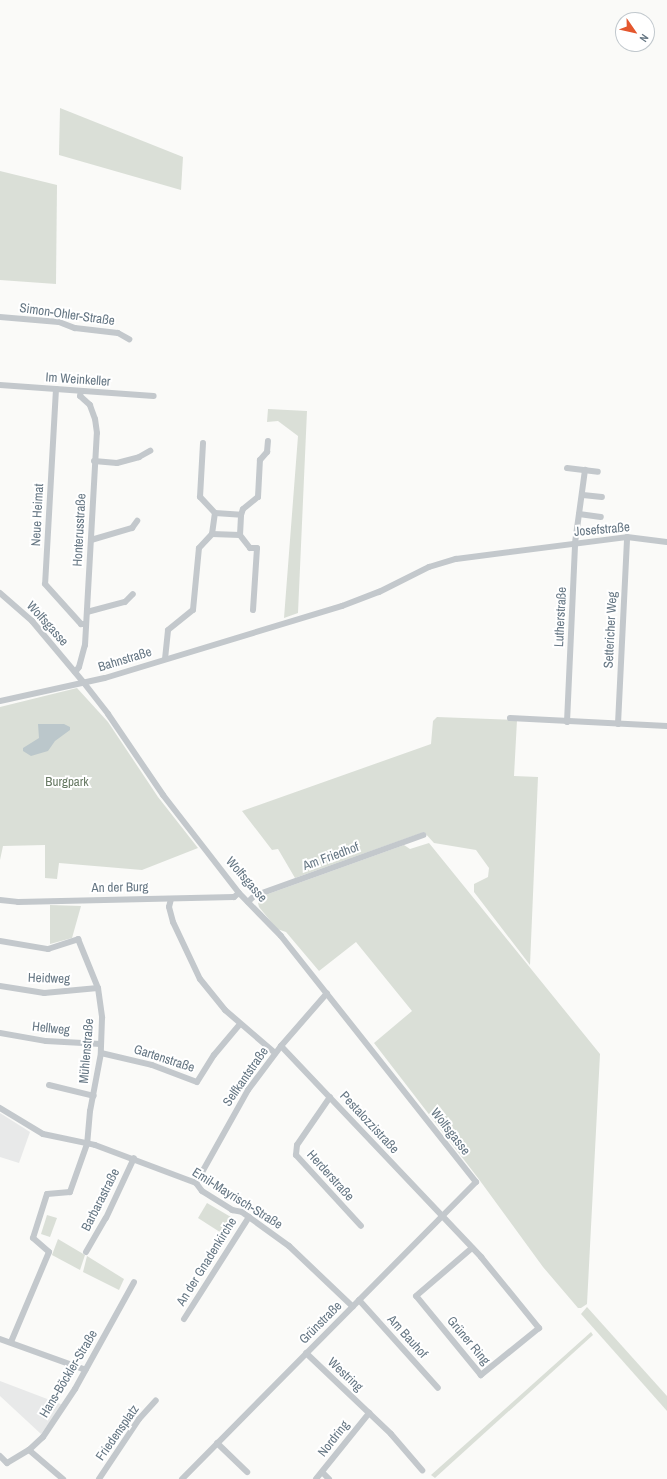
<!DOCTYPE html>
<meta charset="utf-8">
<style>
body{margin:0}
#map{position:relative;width:667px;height:1479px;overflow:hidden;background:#fafaf8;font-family:"Archivo Narrow",sans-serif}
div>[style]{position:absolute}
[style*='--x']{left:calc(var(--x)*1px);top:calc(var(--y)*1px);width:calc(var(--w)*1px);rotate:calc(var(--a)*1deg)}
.built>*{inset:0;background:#e8e9e9}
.green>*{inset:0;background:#dadfd7}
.water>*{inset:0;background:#bbc7cb}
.minor>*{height:6px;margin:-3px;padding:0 3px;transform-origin:3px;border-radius:3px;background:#c3c8cc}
span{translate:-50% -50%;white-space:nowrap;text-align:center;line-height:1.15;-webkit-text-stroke:4px #fff;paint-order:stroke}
.street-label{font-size:13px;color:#657683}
.park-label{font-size:13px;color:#687a64}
.north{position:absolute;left:615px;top:12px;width:40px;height:40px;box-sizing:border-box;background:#fff;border:1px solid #c1c8cd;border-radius:50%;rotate:124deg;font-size:11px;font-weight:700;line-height:16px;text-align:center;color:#657683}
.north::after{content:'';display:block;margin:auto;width:14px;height:18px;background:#e4572e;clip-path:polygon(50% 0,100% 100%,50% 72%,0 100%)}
</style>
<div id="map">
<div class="built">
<i style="clip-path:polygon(0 1113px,30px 1132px,19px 1163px,0 1157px)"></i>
<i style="clip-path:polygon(0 1381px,63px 1405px,41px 1434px,0 1396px)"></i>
</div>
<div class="green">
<i style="clip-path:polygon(60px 108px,183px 157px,181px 190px,59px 155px)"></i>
<i style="clip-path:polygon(0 171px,57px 185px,56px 284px,0 280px)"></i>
<i style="clip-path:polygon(268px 409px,307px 411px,298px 613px,284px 618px,298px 436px,278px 421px,267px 422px)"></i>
<i style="clip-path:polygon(77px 688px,108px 722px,158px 797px,198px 848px,142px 870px,59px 863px,57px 879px,45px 878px,45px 845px,3px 846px,0 860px,0 707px)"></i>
<i style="clip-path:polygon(437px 717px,517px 720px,514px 776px,538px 777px,530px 965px,474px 892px,474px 884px,488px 877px,489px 868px,476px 850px,434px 843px,424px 832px,295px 878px,278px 849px,272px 850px,242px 811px,431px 744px,433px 721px)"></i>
<i style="clip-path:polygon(429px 843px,600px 1054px,587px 1304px,581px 1308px,578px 1308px,543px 1267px,478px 1178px,374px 1043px,412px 1011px,356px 942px,319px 971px,286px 932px,277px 929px,259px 907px,257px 898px,404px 845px,410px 849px)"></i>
<i style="clip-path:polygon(50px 905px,81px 906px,72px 938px,50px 944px)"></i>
<i style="clip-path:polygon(207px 1203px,236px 1220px,226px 1236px,198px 1218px)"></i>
<i style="clip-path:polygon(47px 1215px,57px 1218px,50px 1237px,41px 1234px)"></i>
<i style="clip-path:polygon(58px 1239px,85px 1255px,80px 1270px,52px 1255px)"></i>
<i style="clip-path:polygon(87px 1256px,124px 1279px,119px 1290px,83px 1272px)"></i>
<i style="clip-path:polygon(587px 1307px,667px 1396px,667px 1411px,581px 1314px)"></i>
<i style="clip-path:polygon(591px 1332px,593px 1335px,435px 1478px,431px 1475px)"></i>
</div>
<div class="water">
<i style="clip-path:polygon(38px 724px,64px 724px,70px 727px,70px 730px,55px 741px,48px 751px,31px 756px,23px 751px,23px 748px,39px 738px)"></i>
</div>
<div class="minor">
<i style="--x:0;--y:317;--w:59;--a:4.8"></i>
<i style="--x:59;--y:322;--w:17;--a:21"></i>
<i style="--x:75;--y:328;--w:43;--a:6.6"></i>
<i style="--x:118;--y:333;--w:13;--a:29"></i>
<i style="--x:0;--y:385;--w:154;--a:4.1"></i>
<i style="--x:56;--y:389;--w:195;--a:93.2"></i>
<i style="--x:45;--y:584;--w:54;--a:48"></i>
<i style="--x:81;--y:624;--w:5;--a:0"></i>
<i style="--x:94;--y:461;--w:23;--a:5"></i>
<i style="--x:117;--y:463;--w:23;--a:-15"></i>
<i style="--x:139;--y:457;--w:13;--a:-29"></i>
<i style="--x:567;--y:468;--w:31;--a:7"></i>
<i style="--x:583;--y:495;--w:19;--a:6"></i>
<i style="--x:215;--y:513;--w:26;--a:4"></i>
<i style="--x:579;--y:514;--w:22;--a:8"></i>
<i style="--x:212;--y:534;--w:28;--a:2"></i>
<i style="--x:91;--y:540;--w:43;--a:-16.3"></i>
<i style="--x:132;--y:528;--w:9;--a:-54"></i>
<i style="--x:0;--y:593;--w:43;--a:41.2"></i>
<i style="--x:32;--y:621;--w:81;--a:50"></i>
<i style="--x:84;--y:683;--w:39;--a:52"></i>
<i style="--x:108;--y:714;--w:98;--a:55.8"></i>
<i style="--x:163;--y:795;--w:124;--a:52.2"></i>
<i style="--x:239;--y:893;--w:60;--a:45.7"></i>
<i style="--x:281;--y:936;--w:314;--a:51.6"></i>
<i style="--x:476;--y:1182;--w:418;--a:134.7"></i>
<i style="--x:253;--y:610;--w:62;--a:-86.3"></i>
<i style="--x:257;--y:548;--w:7;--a:180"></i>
<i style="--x:250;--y:548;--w:16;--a:-128"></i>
<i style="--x:240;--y:535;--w:20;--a:-87"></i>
<i style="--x:241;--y:515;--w:6;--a:-72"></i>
<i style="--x:243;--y:509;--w:19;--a:-39"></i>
<i style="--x:258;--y:497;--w:37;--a:-87"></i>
<i style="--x:260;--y:460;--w:11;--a:-49"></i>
<i style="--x:267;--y:452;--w:11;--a:-85"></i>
<i style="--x:87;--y:612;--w:39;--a:-15"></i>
<i style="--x:125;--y:602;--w:11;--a:-45"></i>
<i style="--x:165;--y:659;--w:29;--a:-84"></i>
<i style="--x:168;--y:630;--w:32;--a:-39"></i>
<i style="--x:193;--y:610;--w:62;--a:-84.5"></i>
<i style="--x:199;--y:548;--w:19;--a:-47"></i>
<i style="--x:212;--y:534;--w:21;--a:-82"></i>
<i style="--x:215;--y:513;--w:22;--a:-133"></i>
<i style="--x:200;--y:497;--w:54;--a:-86.8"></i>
<i style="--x:75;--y:672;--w:6;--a:-51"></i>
<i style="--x:79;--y:667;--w:23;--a:-75"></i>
<i style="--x:85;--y:645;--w:212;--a:-86.8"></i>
<i style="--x:97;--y:433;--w:14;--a:-98"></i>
<i style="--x:95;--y:419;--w:15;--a:-110"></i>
<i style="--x:90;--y:405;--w:13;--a:-138"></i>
<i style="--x:80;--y:396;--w:5;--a:-79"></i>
<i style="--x:0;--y:701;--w:107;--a:-12.4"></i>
<i style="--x:105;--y:678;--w:248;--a:-16.9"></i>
<i style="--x:342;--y:606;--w:40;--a:-21"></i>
<i style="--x:379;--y:592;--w:56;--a:-26.6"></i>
<i style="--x:429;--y:567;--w:28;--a:-17"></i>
<i style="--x:456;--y:559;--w:172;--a:-7.3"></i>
<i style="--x:627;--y:537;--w:40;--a:7.1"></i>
<i style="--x:510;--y:718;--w:157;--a:2.9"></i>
<i style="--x:567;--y:722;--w:179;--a:-87.4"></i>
<i style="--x:575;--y:543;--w:74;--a:-82.2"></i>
<i style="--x:618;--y:724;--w:187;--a:-87.2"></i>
<i style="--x:171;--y:899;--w:8;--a:104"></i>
<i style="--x:169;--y:907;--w:16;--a:75"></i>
<i style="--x:173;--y:922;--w:63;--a:64.7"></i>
<i style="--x:200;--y:979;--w:40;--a:51"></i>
<i style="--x:225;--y:1010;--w:66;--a:40.7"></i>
<i style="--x:0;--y:900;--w:18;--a:6"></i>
<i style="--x:18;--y:902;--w:216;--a:-1.3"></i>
<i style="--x:234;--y:897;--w:6;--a:-39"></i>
<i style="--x:248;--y:902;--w:8;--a:-45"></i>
<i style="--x:254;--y:896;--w:180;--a:-19.8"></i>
<i style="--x:0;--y:941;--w:49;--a:9.5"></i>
<i style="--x:48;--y:949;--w:32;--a:-18"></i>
<i style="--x:78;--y:939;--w:53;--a:67.8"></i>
<i style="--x:98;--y:988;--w:30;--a:82"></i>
<i style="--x:102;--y:1018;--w:35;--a:92"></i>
<i style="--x:101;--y:1053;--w:59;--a:100.7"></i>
<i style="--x:90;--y:1111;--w:33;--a:95"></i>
<i style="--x:87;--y:1144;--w:51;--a:109.5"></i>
<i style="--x:70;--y:1192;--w:23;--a:175"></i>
<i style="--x:47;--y:1194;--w:46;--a:107.7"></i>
<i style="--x:33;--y:1238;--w:21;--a:41"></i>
<i style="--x:49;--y:1252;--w:98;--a:112.9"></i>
<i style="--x:0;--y:986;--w:45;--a:9"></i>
<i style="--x:44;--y:993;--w:54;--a:-5.3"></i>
<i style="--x:0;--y:1033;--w:47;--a:9.9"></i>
<i style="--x:46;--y:1041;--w:55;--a:3.1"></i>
<i style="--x:281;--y:1046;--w:291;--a:46.5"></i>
<i style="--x:481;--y:1257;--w:92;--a:50.8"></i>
<i style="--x:539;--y:1328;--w:75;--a:141"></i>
<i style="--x:481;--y:1375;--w:102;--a:-129.4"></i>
<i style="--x:416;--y:1296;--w:74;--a:-40.6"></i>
<i style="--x:101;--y:1053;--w:52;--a:13.2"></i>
<i style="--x:152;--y:1065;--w:48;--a:20.7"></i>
<i style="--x:197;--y:1082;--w:32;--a:-58"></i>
<i style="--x:214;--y:1055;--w:40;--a:-50"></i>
<i style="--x:49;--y:1085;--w:46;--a:13.7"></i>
<i style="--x:330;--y:1097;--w:58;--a:124.5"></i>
<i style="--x:297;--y:1145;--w:10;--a:96"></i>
<i style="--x:296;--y:1155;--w:96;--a:47.5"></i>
<i style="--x:0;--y:1108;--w:50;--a:31.2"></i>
<i style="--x:43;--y:1134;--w:53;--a:11.9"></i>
<i style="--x:95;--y:1145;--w:108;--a:20.6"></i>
<i style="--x:196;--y:1183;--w:10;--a:53"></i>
<i style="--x:202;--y:1191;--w:36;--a:32"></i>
<i style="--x:232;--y:1210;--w:10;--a:11"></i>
<i style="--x:242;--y:1212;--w:58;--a:35.9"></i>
<i style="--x:289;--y:1246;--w:88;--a:43.6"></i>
<i style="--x:196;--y:1183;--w:107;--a:-60.8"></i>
<i style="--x:248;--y:1090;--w:55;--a:-53.1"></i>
<i style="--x:281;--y:1046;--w:70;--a:-49"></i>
<i style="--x:86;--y:1252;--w:39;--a:-60"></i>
<i style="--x:106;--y:1218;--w:66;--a:-65"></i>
<i style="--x:359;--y:1300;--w:118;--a:48.1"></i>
<i style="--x:184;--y:1319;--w:121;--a:-57.5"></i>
<i style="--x:0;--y:1339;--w:91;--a:19.8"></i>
<i style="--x:306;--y:1353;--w:117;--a:43.6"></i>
<i style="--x:391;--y:1434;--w:48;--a:49.3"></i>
<i style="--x:217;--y:1443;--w:42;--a:44"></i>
<i style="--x:29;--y:1450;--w:45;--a:40.5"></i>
<i style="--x:0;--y:1456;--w:10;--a:45"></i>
<i style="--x:7;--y:1463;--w:26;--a:-31"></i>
<i style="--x:29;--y:1450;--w:19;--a:-43"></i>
<i style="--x:43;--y:1437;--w:58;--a:-56.3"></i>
<i style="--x:75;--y:1389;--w:122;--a:-61.1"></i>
<i style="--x:322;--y:1472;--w:10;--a:45"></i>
<i style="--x:99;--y:1479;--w:72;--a:-56.3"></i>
<i style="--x:139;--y:1419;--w:25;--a:-48"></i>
<i style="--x:316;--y:1479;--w:85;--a:-51.2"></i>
</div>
<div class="street-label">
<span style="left:67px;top:315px;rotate:8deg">Simon-Ohler-Straße</span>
<span style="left:78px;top:380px;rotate:4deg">Im Weinkeller</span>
<span style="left:38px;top:515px;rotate:-87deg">Neue Heimat</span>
<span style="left:80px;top:530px;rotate:-87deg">Honterusstraße</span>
<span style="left:602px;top:530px;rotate:-5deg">Josefstraße</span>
<span style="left:561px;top:617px;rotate:-87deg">Lutherstraße</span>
<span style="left:47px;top:624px;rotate:48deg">Wolfsgasse</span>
<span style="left:611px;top:630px;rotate:-87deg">Settericher Weg</span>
<span style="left:125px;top:660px;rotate:-17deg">Bahnstraße</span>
<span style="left:331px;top:857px;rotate:-20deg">Am Friedhof</span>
<span style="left:246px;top:880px;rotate:49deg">Wolfsgasse</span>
<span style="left:120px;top:888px;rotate:-1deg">An der Burg</span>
<span style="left:49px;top:979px;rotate:2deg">Heidweg</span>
<span style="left:51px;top:1029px;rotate:6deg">Hellweg</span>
<span style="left:87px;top:1051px;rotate:-85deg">Mühlenstraße</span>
<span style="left:164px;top:1059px;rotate:18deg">Gartenstraße</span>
<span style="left:246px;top:1077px;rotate:-55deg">Selfkantstraße</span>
<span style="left:369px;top:1123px;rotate:47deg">Pestalozzistraße</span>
<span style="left:450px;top:1132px;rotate:52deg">Wolfsgasse</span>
<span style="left:330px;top:1176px;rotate:48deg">Herderstraße</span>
<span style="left:237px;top:1199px;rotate:32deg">Emil-Mayrisch-Straße</span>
<span style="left:101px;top:1200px;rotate:-63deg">Barbarastraße</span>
<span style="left:207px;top:1262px;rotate:-58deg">An der Gnadenkirche</span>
<span style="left:321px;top:1323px;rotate:-45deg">Grünstraße</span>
<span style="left:407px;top:1337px;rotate:48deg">Am Bauhof</span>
<span style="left:468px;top:1341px;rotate:50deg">Grüner Ring</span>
<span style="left:69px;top:1374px;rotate:-59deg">Hans-Böckler-Straße</span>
<span style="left:345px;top:1375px;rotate:43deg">Westring</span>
<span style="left:118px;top:1433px;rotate:-55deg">Friedensplatz</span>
<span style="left:334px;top:1439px;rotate:-52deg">Nordring</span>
</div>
<div class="park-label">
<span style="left:67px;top:782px">Burgpark</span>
</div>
<div class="north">N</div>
</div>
